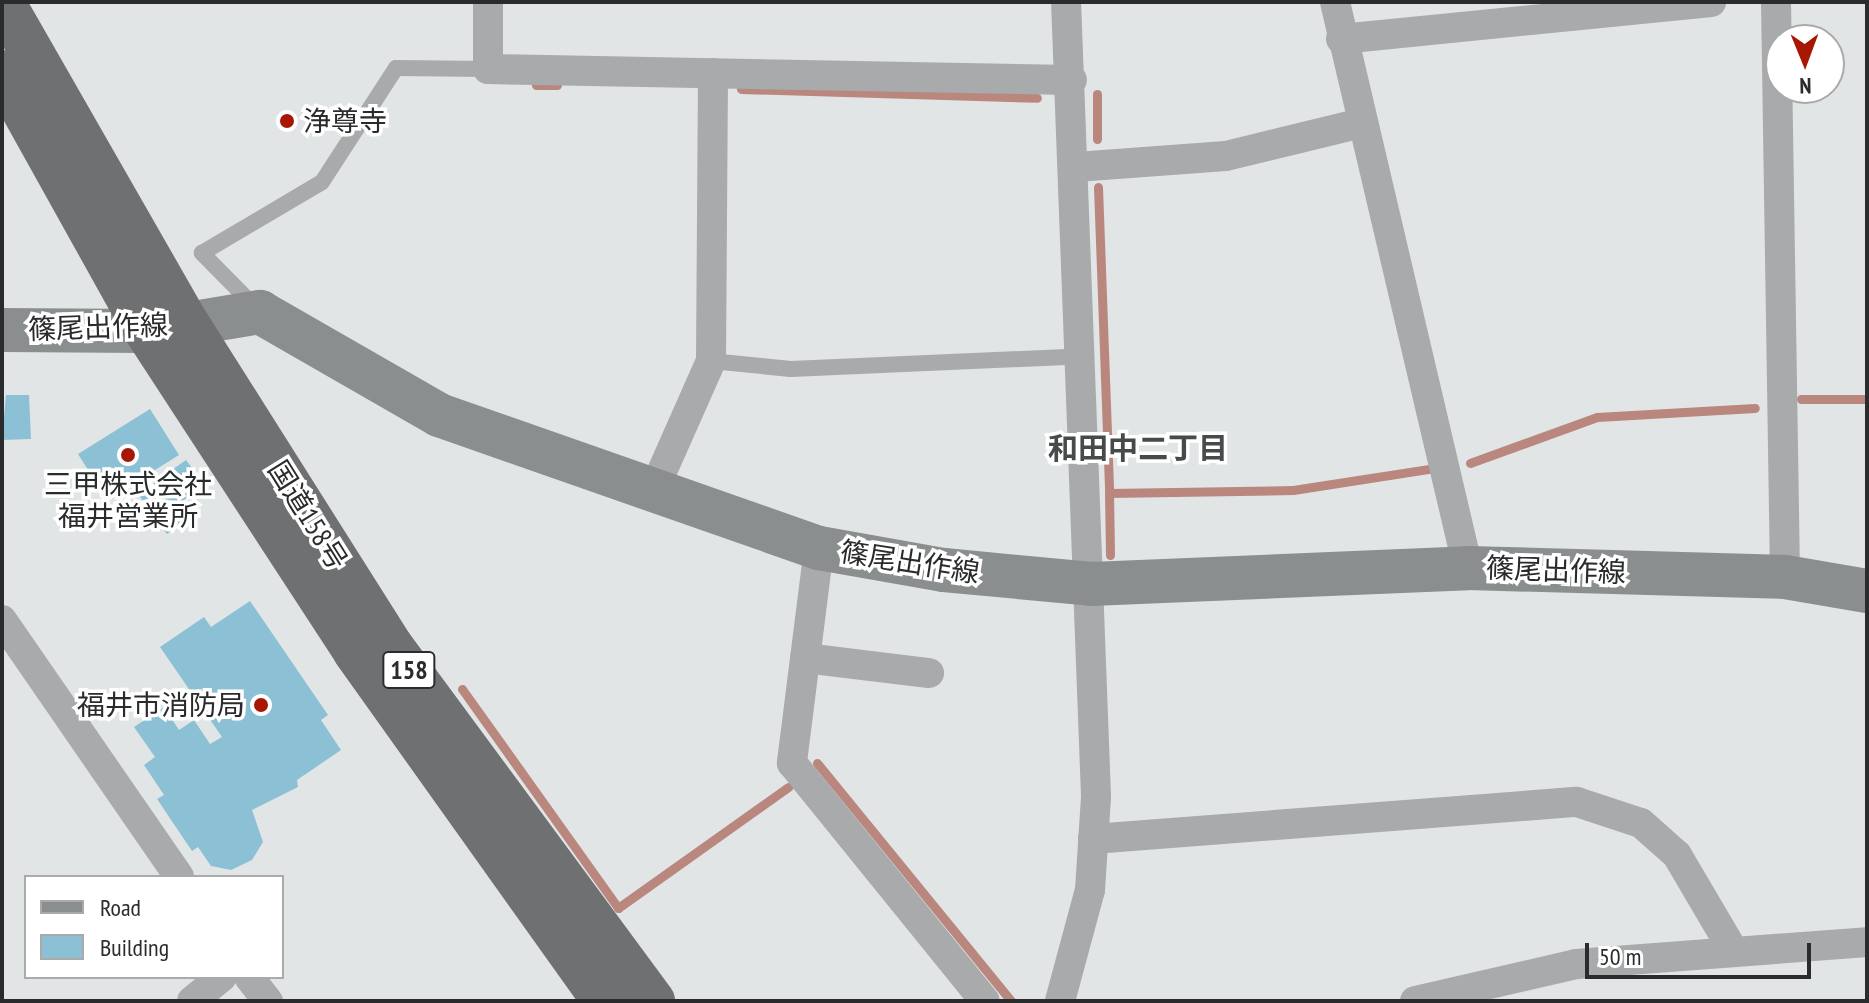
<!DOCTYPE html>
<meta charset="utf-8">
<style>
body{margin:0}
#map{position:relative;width:1869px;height:1003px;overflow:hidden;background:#e1e5e6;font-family:"PT Sans Narrow","Noto Sans JP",sans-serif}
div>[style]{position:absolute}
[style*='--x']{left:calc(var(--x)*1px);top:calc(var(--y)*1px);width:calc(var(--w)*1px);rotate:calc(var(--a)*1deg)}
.stream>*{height:9px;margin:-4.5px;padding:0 4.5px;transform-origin:4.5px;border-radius:4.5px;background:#b9877e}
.building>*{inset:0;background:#8cc1d5}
.service>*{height:16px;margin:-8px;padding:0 8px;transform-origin:8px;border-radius:8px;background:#a8aaab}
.minor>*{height:30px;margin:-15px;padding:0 15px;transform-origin:15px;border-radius:15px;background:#a8aaab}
.secondary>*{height:44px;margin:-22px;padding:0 22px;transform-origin:22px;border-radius:22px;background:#8b8e8f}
.trunk>*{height:44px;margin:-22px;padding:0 22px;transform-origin:22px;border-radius:22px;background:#6e7072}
.dots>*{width:22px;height:22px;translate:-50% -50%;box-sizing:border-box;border:4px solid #fff;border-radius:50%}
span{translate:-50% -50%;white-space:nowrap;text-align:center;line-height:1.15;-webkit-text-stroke:7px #fff;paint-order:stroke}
.shield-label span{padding:2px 6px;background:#fff;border:2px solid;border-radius:6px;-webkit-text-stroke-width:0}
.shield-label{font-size:26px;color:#2a2b2c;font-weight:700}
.poi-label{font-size:28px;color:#2a2b2c}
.left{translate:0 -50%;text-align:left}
.right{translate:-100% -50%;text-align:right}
.street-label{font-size:28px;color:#2a2b2c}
.neighbourhood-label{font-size:30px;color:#474a4b;font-weight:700}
.frame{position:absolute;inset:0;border:4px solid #2a2b2c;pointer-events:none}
.legend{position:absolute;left:24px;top:875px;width:260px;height:104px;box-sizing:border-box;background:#fff;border:2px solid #aaaaab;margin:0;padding:10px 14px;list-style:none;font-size:24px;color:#2a2b2c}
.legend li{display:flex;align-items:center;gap:16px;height:40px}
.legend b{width:40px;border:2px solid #aaaaab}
.north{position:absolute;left:1765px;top:24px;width:80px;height:80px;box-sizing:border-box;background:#fff;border:2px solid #aaaaab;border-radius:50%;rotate:179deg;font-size:22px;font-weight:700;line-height:32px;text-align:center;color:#2a2b2c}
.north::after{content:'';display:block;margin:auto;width:28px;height:36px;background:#a81604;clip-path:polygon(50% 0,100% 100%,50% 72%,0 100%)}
.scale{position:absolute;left:1585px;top:943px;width:226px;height:36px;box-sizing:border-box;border:4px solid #2a2b2c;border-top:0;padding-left:10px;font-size:24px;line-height:28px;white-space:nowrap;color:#2a2b2c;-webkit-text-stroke:6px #fff;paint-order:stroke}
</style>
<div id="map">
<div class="stream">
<i style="--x:536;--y:85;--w:21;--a:0"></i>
<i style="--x:741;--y:89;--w:296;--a:1.7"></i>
<i style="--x:1097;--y:139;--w:45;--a:-90"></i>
<i style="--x:1098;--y:187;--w:306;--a:87.9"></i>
<i style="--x:1801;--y:399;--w:66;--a:0"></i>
<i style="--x:1470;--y:463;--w:135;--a:-19.9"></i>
<i style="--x:1597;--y:417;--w:158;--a:-3.3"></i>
<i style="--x:1110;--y:555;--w:62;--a:-90.9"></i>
<i style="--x:1109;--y:493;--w:184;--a:-0.9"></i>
<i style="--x:1293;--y:490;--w:138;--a:-8.8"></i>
<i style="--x:462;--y:689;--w:269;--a:54.5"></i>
<i style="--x:618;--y:908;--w:209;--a:-35.4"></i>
<i style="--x:817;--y:763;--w:307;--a:50.8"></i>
</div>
<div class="building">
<i style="clip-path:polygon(6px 395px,29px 395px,31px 439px,2px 440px)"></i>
<i style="clip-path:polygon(150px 409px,179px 455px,107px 500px,78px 454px)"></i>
<i style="clip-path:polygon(186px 460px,205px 485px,181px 502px,192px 517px,167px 534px,138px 494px)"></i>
<i style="clip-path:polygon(250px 601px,328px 715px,321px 720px,341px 750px,297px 780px,298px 787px,252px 810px,263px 842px,252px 860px,231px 870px,211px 866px,198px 847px,192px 851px,157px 799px,164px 795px,144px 765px,155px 757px,134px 727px,164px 707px,179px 730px,194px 720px,210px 744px,222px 737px,160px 647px,204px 617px,211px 627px)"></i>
</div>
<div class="service">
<i style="--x:255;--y:307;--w:76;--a:-134.5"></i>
<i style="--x:202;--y:253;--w:139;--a:-30.6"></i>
<i style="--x:322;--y:182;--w:136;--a:-57"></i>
<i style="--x:396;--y:68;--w:92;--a:0.6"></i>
<i style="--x:711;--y:361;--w:80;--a:5.7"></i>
<i style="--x:791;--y:369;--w:292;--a:-2.5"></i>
</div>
<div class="minor">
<i style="--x:488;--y:2;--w:67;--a:90"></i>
<i style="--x:488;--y:69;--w:584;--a:1.08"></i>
<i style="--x:1335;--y:2;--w:581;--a:76.78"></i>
<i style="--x:1776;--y:2;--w:575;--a:89.1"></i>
<i style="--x:1341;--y:39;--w:372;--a:-5.7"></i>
<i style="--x:1076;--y:167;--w:150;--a:-4.2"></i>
<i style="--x:1226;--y:156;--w:139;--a:-13.7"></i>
<i style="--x:652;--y:494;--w:145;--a:-66.1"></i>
<i style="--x:711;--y:361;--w:288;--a:-89.6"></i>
<i style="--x:819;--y:548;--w:217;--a:97.2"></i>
<i style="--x:792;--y:763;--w:306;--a:51"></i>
<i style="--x:2;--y:620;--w:312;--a:55.4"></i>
<i style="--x:805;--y:658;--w:125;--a:6.9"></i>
<i style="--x:1093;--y:839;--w:485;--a:-4.4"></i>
<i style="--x:1577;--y:802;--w:67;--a:18.2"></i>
<i style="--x:1641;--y:823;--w:48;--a:41.6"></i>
<i style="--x:1677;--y:855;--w:110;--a:59.5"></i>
<i style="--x:249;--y:977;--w:31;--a:52"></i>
<i style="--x:192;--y:1001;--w:38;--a:-39"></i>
<i style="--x:1060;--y:1001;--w:115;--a:-74.9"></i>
<i style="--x:1090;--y:890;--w:94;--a:-86.3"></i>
<i style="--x:1096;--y:796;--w:795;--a:-92.16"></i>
<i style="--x:1415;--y:1001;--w:165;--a:-12.9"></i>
<i style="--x:1576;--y:964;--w:292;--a:-4.3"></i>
</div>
<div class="secondary">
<i style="--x:2;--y:330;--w:144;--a:0.4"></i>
<i style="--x:146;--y:331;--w:116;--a:-9.5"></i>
<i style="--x:260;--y:312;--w:207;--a:29.9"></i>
<i style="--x:439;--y:415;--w:403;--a:19.3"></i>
<i style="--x:819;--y:548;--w:127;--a:10"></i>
<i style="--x:944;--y:570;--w:148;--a:5.4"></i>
<i style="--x:1091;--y:584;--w:377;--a:-2.4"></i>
<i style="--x:1468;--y:568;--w:317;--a:1.6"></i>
<i style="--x:1785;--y:577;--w:83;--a:9.7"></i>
</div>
<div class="trunk">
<i style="--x:3;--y:2;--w:370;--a:60.2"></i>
<i style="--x:187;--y:323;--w:383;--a:57.7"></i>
<i style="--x:392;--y:647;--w:440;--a:53.6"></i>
<i style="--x:2;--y:72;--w:296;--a:60.9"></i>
<i style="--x:146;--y:331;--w:383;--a:56.9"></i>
<i style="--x:355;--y:652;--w:429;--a:54.5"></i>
</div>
<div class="dots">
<i style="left:287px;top:121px;background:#a81604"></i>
<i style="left:128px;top:455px;background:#a81604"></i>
<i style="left:261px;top:705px;background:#a81604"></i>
</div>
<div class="shield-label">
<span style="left:409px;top:670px">158</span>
</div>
<div class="poi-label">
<span class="left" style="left:303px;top:121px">浄尊寺</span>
<span style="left:128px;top:500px">三甲株式会社<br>福井営業所</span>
<span class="right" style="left:245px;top:705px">福井市消防局</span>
</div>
<div class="street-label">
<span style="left:98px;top:327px;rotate:-2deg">篠尾出作線</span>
<span style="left:308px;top:515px;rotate:58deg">国道158号</span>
<span style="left:910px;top:562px;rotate:9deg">篠尾出作線</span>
<span style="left:1556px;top:570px;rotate:2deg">篠尾出作線</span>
</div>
<div class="neighbourhood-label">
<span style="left:1138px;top:448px">和田中二丁目</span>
</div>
<div class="frame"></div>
<ul class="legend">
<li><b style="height:10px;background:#8b8e8f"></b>Road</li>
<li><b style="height:22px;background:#8cc1d5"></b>Building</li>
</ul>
<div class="north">N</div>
<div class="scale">50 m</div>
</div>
